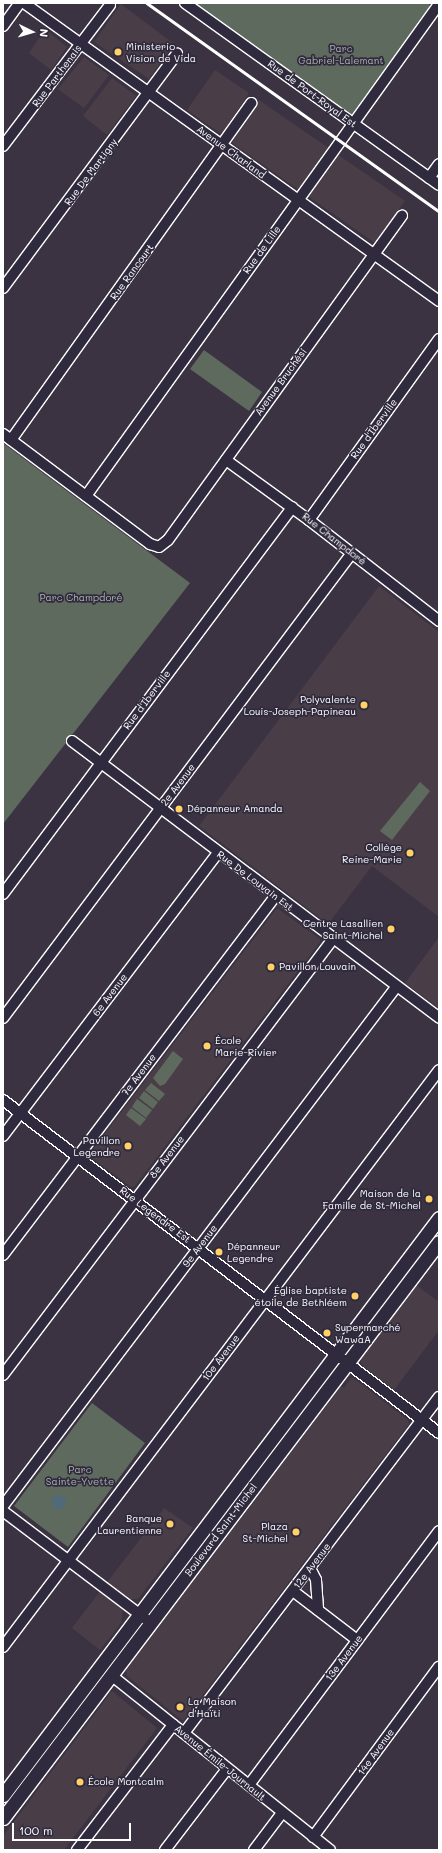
<!DOCTYPE html>
<meta charset="utf-8">
<style>
body{margin:0}
#map{position:relative;width:442px;height:1853px;overflow:hidden;background:#3b3342;font-family:Mali,sans-serif}
div>[style]{position:absolute}
[style*='--x']{left:calc(var(--x)*1px);top:calc(var(--y)*1px);width:calc(var(--w)*1px);rotate:calc(var(--a)*1deg)}
.built>*{inset:0;background:#493e48}
.green>*{inset:0;background:#5f6a5f}
.water>*{inset:0;background:#516a79}
.round{border-radius:50%}
.roads{filter:drop-shadow(1px 0 #fff) drop-shadow(-1px 0 #fff) drop-shadow(0 1px #fff) drop-shadow(0 -1px #fff)}
.minor>*{height:10px;margin:-5px;padding:0 5px;transform-origin:5px;border-radius:5px;background:#2f2a3d}
.major>*{height:13px;margin:-6.5px;padding:0 6.5px;transform-origin:6.5px;border-radius:6.5px;background:#2f2a3d}
.rail>*{height:2.5px;margin:-1.25px;padding:0 1.25px;transform-origin:1.25px;border-radius:1.25px;background:#fff}
.dots>*{width:11px;height:11px;translate:-50% -50%;box-sizing:border-box;border:2px solid #2f2a3d;border-radius:50%}
span{translate:-50% -50%;white-space:nowrap;text-align:center;line-height:1.15;-webkit-text-stroke:3.5px #2f2a3d;paint-order:stroke}
.poi-label{font-size:10px;color:#fff}
.left{translate:0 -50%;text-align:left}
.right{translate:-100% -50%;text-align:right}
.park-label{font-size:10px;color:#afb4af}
.street-label{font-size:10px;color:#fff}
.frame{position:absolute;inset:0;border:4px solid #fff;pointer-events:none}
.north{position:absolute;left:12px;top:12px;width:40px;height:40px;-webkit-text-stroke:3px #2f2a3d;paint-order:stroke;rotate:95deg;font-size:11px;font-weight:700;line-height:16px;text-align:center;color:#fff}
.north::after{content:'';display:block;margin:auto;width:14px;height:18px;background:#fff;clip-path:polygon(50% 0,100% 100%,50% 72%,0 100%)}
.scale{position:absolute;left:12px;top:1823px;width:119px;height:18px;box-sizing:border-box;border:2px solid #fff;border-top:0;padding-left:5px;font-size:12px;line-height:14px;white-space:nowrap;color:#fff;-webkit-text-stroke:3px #2f2a3d;paint-order:stroke}
</style>
<div id="map">
<div class="built">
<i style="clip-path:polygon(121px 4px,174px 44px,149px 79px,94px 42px)"></i>
<i style="clip-path:polygon(45px 29px,67px 47px,51px 70px,29px 53px)"></i>
<i style="clip-path:polygon(84px 57px,109px 75px,84px 108px,58px 89px)"></i>
<i style="clip-path:polygon(215px 70px,249px 93px,223px 132px,220px 133px,187px 110px)"></i>
<i style="clip-path:polygon(112px 78px,136px 96px,107px 135px,83px 116px)"></i>
<i style="clip-path:polygon(259px 100px,405px 201px,375px 243px,232px 143px)"></i>
<i style="clip-path:polygon(379px 586px,439px 632px,439px 917px,372px 866px,328px 924px,199px 826px)"></i>
<i style="clip-path:polygon(277px 908px,320px 939px,320px 942px,135px 1186px,131px 1187px,92px 1158px,96px 1152px,93px 1149px)"></i>
<i style="clip-path:polygon(439px 937px,439px 1008px,405px 983px)"></i>
<i style="clip-path:polygon(416px 1285px,439px 1302px,439px 1330px,394px 1390px,363px 1366px,360px 1360px)"></i>
<i style="clip-path:polygon(352px 1377px,408px 1420px,409px 1424px,183px 1721px,127px 1676px,126px 1670px,341px 1386px,344px 1388px)"></i>
<i style="clip-path:polygon(164px 1508px,193px 1528px,138px 1599px,131px 1599px,122px 1612px,122px 1622px,100px 1650px,72px 1628px)"></i>
<i style="clip-path:polygon(112px 1691px,157px 1728px,64px 1850px,3px 1850px,3px 1836px)"></i>
</div>
<div class="green">
<i style="clip-path:polygon(184px 3px,429px 3px,431px 15px,353px 124px)"></i>
<i style="clip-path:polygon(204px 350px,262px 392px,249px 411px,190px 369px)"></i>
<i style="clip-path:polygon(3px 443px,190px 583px,3px 824px)"></i>
<i style="clip-path:polygon(420px 782px,430px 791px,392px 840px,380px 831px)"></i>
<i style="clip-path:polygon(173px 1051px,183px 1059px,165px 1084px,160px 1086px,153px 1078px)"></i>
<i style="clip-path:polygon(151px 1083px,165px 1094px,159px 1101px,145px 1090px)"></i>
<i style="clip-path:polygon(144px 1091px,158px 1102px,153px 1109px,139px 1098px)"></i>
<i style="clip-path:polygon(137px 1099px,152px 1110px,146px 1118px,132px 1107px)"></i>
<i style="clip-path:polygon(131px 1108px,146px 1119px,140px 1126px,126px 1115px)"></i>
<i style="clip-path:polygon(92px 1403px,145px 1443px,68px 1547px,14px 1506px)"></i>
</div>
<div class="water">
<i class="round" style="left:52px;top:1495px;width:14px;height:14px"></i>
</div>
<div class="roads">
<div class="minor">
<i style="--x:24;--y:3;--w:511;--a:35.68"></i>
<i style="--x:185;--y:3;--w:312;--a:35.6"></i>
<i style="--x:3;--y:26;--w:29;--a:-54"></i>
<i style="--x:3;--y:146;--w:177;--a:-52.8"></i>
<i style="--x:429;--y:178;--w:17;--a:-54"></i>
<i style="--x:3;--y:288;--w:292;--a:-53.4"></i>
<i style="--x:3;--y:434;--w:184;--a:36.8"></i>
<i style="--x:150;--y:544;--w:9;--a:18"></i>
<i style="--x:159;--y:547;--w:11;--a:-38"></i>
<i style="--x:168;--y:540;--w:400;--a:-54.2"></i>
<i style="--x:11;--y:440;--w:414;--a:-54.5"></i>
<i style="--x:226;--y:460;--w:102;--a:35.9"></i>
<i style="--x:309;--y:520;--w:165;--a:37.8"></i>
<i style="--x:86;--y:496;--w:606;--a:-54.34"></i>
<i style="--x:309;--y:520;--w:223;--a:-54.3"></i>
<i style="--x:72;--y:741;--w:460;--a:37"></i>
<i style="--x:3;--y:894;--w:483;--a:-53.2"></i>
<i style="--x:3;--y:1018;--w:581;--a:-53.11"></i>
<i style="--x:3;--y:1100;--w:549;--a:37.37"></i>
<i style="--x:3;--y:1136;--w:355;--a:-52.8"></i>
<i style="--x:3;--y:1255;--w:452;--a:-52.8"></i>
<i style="--x:3;--y:1375;--w:547;--a:-52.88"></i>
<i style="--x:3;--y:1506;--w:652;--a:-52.85"></i>
<i style="--x:3;--y:1511;--w:186;--a:37.1"></i>
<i style="--x:310;--y:1568;--w:13;--a:63"></i>
<i style="--x:316;--y:1580;--w:30;--a:86"></i>
<i style="--x:293;--y:1591;--w:81;--a:37.4"></i>
<i style="--x:3;--y:1647;--w:723;--a:-52.92"></i>
<i style="--x:111;--y:1675;--w:280;--a:38.6"></i>
<i style="--x:184;--y:1733;--w:422;--a:-52.8"></i>
<i style="--x:249;--y:1785;--w:317;--a:-53.2"></i>
<i style="--x:313;--y:1837;--w:212;--a:-53.5"></i>
<i style="--x:77;--y:1850;--w:158;--a:-52.5"></i>
<i style="--x:165;--y:1850;--w:102;--a:-52.6"></i>
<i style="--x:254;--y:1850;--w:46;--a:-52.9"></i>
</div>
<div class="major">
<i style="--x:3;--y:1795;--w:723;--a:-52.92"></i>
<i style="--x:3;--y:1818;--w:722;--a:-52.88"></i>
</div>
</div>
<div class="rail">
<i style="--x:147;--y:3;--w:359;--a:35.5"></i>
</div>
<div class="dots">
<i style="left:118px;top:52px;background:#ffd166"></i>
<i style="left:364px;top:705px;background:#ffd166"></i>
<i style="left:179px;top:809px;background:#ffd166"></i>
<i style="left:410px;top:853px;background:#ffd166"></i>
<i style="left:391px;top:929px;background:#ffd166"></i>
<i style="left:271px;top:967px;background:#ffd166"></i>
<i style="left:207px;top:1046px;background:#ffd166"></i>
<i style="left:128px;top:1146px;background:#ffd166"></i>
<i style="left:429px;top:1199px;background:#ffd166"></i>
<i style="left:219px;top:1252px;background:#ffd166"></i>
<i style="left:355px;top:1296px;background:#ffd166"></i>
<i style="left:327px;top:1333px;background:#ffd166"></i>
<i style="left:170px;top:1524px;background:#ffd166"></i>
<i style="left:296px;top:1532px;background:#ffd166"></i>
<i style="left:180px;top:1707px;background:#ffd166"></i>
<i style="left:80px;top:1782px;background:#ffd166"></i>
</div>
<div class="poi-label">
<span class="left" style="left:126px;top:52px">Ministerio<br>Vision de Vida</span>
<span class="right" style="left:356px;top:705px">Polyvalente<br>Louis-Joseph-Papineau</span>
<span class="left" style="left:187px;top:809px">Dépanneur Amanda</span>
<span class="right" style="left:402px;top:853px">Collège<br>Reine-Marie</span>
<span class="right" style="left:383px;top:929px">Centre Lasallien<br>Saint-Michel</span>
<span class="left" style="left:279px;top:967px">Pavillon Louvain</span>
<span class="left" style="left:215px;top:1046px">École<br>Marie-Rivier</span>
<span class="right" style="left:120px;top:1146px">Pavillon<br>Legendre</span>
<span class="right" style="left:421px;top:1199px">Maison de la<br>Famille de St-Michel</span>
<span class="left" style="left:227px;top:1252px">Dépanneur<br>Legendre</span>
<span class="right" style="left:347px;top:1296px">Église baptiste<br>étoile de Bethléem</span>
<span class="left" style="left:335px;top:1333px">Supermarché<br>WawaA</span>
<span class="right" style="left:162px;top:1524px">Banque<br>Laurentienne</span>
<span class="right" style="left:288px;top:1532px">Plaza<br>St-Michel</span>
<span class="left" style="left:188px;top:1707px">La Maison<br>d'Haïti</span>
<span class="left" style="left:88px;top:1782px">École Montcalm</span>
</div>
<div class="park-label">
<span style="left:341px;top:54px">Parc<br>Gabriel-Lalemant</span>
<span style="left:81px;top:598px">Parc Champdoré</span>
<span style="left:80px;top:1475px">Parc<br>Sainte-Yvette</span>
</div>
<div class="street-label">
<span style="left:57px;top:76px;rotate:-53deg">Rue Parthenais</span>
<span style="left:312px;top:94px;rotate:36deg">Rue de Port-Royal Est</span>
<span style="left:231px;top:152px;rotate:36deg">Avenue Charland</span>
<span style="left:91px;top:172px;rotate:-53deg">Rue De Martigny</span>
<span style="left:262px;top:250px;rotate:-54deg">Rue de Lille</span>
<span style="left:132px;top:272px;rotate:-54deg">Rue Rancourt</span>
<span style="left:281px;top:382px;rotate:-54deg">Avenue Bruchési</span>
<span style="left:374px;top:429px;rotate:-54deg">Rue d'Iberville</span>
<span style="left:334px;top:539px;rotate:38deg">Rue Champdoré</span>
<span style="left:147px;top:700px;rotate:-53deg">Rue d'Iberville</span>
<span style="left:178px;top:785px;rotate:-53deg">2e Avenue</span>
<span style="left:255px;top:881px;rotate:37deg">Rue De Louvain Est</span>
<span style="left:110px;top:995px;rotate:-53deg">6e Avenue</span>
<span style="left:139px;top:1075px;rotate:-53deg">7e Avenue</span>
<span style="left:167px;top:1157px;rotate:-53deg">8e Avenue</span>
<span style="left:155px;top:1215px;rotate:37deg">Rue Legendre Est</span>
<span style="left:200px;top:1246px;rotate:-53deg">9e Avenue</span>
<span style="left:221px;top:1358px;rotate:-53deg">10e Avenue</span>
<span style="left:221px;top:1530px;rotate:-53deg">Boulevard Saint-Michel</span>
<span style="left:312px;top:1566px;rotate:-53deg">12e Avenue</span>
<span style="left:344px;top:1658px;rotate:-53deg">13e Avenue</span>
<span style="left:376px;top:1752px;rotate:-54deg">14e Avenue</span>
<span style="left:220px;top:1763px;rotate:39deg">Avenue Émile-Journault</span>
</div>
<div class="frame"></div>
<div class="north">N</div>
<div class="scale">100 m</div>
</div>
